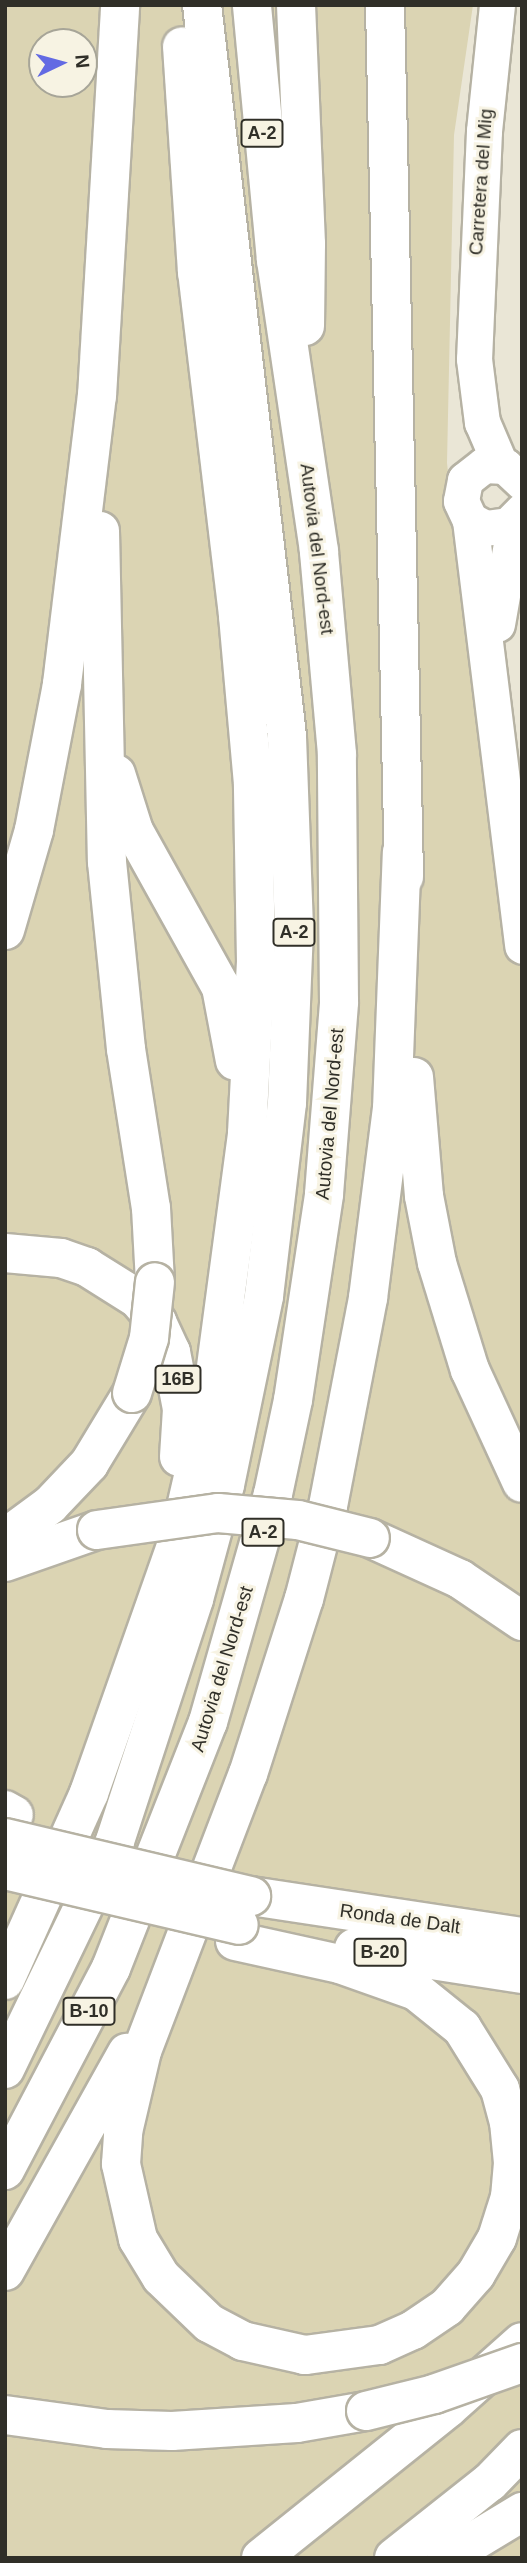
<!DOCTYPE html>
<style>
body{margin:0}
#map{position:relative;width:527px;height:2563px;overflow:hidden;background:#eae6d6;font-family:Arial,sans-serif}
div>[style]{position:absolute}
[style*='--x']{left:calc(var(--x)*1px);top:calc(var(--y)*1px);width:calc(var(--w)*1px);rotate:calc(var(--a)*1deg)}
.green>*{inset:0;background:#dbd4b3}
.roads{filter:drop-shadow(2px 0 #b6b2a3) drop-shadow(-2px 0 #b6b2a3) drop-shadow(0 2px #b6b2a3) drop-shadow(0 -2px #b6b2a3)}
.secondary>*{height:35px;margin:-17.5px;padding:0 17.5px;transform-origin:17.5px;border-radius:17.5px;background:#fff}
.highway>*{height:38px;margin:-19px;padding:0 19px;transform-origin:19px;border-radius:19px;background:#fff}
.bridges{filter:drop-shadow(2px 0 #b6b2a3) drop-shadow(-2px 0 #b6b2a3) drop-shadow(0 2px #b6b2a3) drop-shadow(0 -2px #b6b2a3)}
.highway-bridge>*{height:38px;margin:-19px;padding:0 19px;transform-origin:19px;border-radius:19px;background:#fff}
span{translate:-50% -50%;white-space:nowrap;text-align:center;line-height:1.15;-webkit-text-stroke:6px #f7f3e3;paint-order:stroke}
.shield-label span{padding:2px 5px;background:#f7f3e3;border:2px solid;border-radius:5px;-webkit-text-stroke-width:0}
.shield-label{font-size:18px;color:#302f28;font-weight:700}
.street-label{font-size:19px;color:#302f28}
.frame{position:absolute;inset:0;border:7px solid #302f28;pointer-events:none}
.north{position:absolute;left:28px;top:28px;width:70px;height:70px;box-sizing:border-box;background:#f7f3e3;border:2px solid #a7a598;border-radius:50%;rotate:85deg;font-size:19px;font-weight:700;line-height:28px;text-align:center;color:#302f28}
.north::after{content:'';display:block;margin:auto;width:24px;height:32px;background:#636ae3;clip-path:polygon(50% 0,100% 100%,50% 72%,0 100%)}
</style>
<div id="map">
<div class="green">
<i style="clip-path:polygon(evenodd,5px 5px,473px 5px,454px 135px,447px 463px,473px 695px,522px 978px,522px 2558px,5px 2558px,5px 5px,42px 42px,84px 42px,84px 84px,42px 84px,42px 42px)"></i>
</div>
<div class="roads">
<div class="secondary">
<i style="--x:497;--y:5;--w:127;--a:95.9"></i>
<i style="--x:484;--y:131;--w:228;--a:92.5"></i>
<i style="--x:474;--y:359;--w:64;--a:82.8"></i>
<i style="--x:482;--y:422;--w:46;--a:66.8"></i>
<i style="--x:522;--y:482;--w:23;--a:-137"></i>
<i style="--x:505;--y:466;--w:21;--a:-177"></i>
<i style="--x:484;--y:465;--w:24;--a:142"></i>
<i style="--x:465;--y:480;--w:21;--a:101"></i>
<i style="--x:461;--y:501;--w:21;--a:65"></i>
<i style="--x:470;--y:520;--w:17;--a:28"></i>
<i style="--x:485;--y:528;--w:23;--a:-7"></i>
<i style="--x:508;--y:525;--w:20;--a:-45"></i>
<i style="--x:470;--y:520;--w:429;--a:83"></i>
<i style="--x:497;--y:624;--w:105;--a:-80.1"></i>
</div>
<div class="highway">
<i style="--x:296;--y:5;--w:239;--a:87.6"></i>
<i style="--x:306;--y:244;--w:82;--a:90.7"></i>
<i style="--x:385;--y:5;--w:872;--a:88.75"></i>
<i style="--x:100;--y:531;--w:331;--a:88.8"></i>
<i style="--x:107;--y:862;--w:188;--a:84.2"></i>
<i style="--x:126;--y:1049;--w:161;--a:81.1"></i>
<i style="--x:151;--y:1208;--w:74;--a:86.9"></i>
<i style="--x:116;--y:774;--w:60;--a:72.5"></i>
<i style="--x:134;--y:831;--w:179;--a:60.9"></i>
<i style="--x:221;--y:987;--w:75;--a:79.3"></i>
<i style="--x:5;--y:930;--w:104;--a:-73.8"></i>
<i style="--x:34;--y:830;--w:149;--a:-79.1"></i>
<i style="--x:62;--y:684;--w:290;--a:-83.1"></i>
<i style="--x:97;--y:396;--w:392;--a:-86.6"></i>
<i style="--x:414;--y:1077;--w:119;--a:85.2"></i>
<i style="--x:424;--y:1196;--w:68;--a:79"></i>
<i style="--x:437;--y:1263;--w:112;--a:72.9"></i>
<i style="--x:470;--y:1370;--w:124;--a:65.3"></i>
<i style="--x:5;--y:1253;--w:56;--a:5.1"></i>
<i style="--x:61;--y:1258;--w:28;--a:19"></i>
<i style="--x:87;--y:1267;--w:60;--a:32.1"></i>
<i style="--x:138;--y:1299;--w:30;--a:50"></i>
<i style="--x:157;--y:1322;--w:33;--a:65"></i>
<i style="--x:171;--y:1352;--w:58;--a:79.1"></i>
<i style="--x:182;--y:1409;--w:48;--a:93.6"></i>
<i style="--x:5;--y:1538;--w:56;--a:-36.3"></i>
<i style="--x:50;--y:1505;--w:57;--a:-46.4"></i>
<i style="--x:89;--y:1464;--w:83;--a:-58.8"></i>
<i style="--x:370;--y:1538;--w:99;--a:24.5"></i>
<i style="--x:460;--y:1579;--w:75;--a:34.1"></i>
<i style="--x:5;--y:1562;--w:97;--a:-19.2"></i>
<i style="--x:5;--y:1810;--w:10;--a:29"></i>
<i style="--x:251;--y:1896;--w:274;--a:8.6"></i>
<i style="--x:235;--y:1941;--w:107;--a:12.4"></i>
<i style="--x:340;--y:1964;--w:81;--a:19.6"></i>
<i style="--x:416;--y:1991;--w:59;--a:38.8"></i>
<i style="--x:462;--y:2028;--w:72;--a:58.1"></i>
<i style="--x:500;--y:2089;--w:34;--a:75"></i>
<i style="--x:509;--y:2122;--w:41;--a:84.4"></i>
<i style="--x:513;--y:2163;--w:34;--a:95"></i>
<i style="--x:510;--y:2197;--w:43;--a:107.6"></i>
<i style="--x:497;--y:2238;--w:42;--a:120.3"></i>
<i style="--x:476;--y:2274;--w:44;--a:131.3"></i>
<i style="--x:447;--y:2307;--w:41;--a:145.9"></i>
<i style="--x:413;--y:2330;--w:37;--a:156"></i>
<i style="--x:379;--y:2345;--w:75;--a:172.3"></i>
<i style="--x:305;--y:2355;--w:64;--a:-167.3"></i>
<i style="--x:243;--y:2341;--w:38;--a:-152"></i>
<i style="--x:209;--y:2323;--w:66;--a:-136.2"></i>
<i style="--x:161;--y:2277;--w:44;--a:-121.2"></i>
<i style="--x:138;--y:2239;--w:77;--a:-102.8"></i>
<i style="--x:121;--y:2164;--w:32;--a:-86"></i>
<i style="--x:123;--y:2132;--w:83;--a:-76.8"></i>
<i style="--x:142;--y:2051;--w:297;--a:-69.1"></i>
<i style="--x:248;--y:1774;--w:184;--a:-72.3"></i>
<i style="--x:304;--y:1599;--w:96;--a:-75.5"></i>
<i style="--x:328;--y:1506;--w:212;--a:-79.1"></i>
<i style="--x:368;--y:1298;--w:191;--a:-82.8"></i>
<i style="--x:392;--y:1109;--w:257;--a:-87.8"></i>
<i style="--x:354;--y:1948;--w:170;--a:8.8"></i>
<i style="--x:5;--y:1980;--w:205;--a:-65.8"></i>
<i style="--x:89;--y:1793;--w:270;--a:-70.6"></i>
<i style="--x:179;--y:1538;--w:153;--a:-77.1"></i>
<i style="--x:213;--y:1389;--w:258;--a:-82.4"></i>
<i style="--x:247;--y:1133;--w:171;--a:-87"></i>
<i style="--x:256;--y:962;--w:178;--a:-91"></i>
<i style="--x:253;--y:784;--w:170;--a:-95.1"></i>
<i style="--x:238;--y:615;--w:345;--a:-96.8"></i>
<i style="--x:197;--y:272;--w:226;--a:-93.8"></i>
<i style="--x:5;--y:2069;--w:253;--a:-64.2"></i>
<i style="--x:115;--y:1841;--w:255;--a:-71.9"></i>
<i style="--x:194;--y:1599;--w:118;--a:-74.8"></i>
<i style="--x:225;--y:1485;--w:193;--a:-78.3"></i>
<i style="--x:264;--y:1296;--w:194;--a:-83.2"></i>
<i style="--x:287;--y:1103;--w:175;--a:-87.7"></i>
<i style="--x:294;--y:928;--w:192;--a:-92.1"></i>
<i style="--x:287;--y:736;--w:736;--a:-96.63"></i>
<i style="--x:5;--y:2170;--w:228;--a:-62.3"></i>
<i style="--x:111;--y:1968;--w:264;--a:-68.5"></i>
<i style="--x:208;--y:1722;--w:237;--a:-74.1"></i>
<i style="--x:273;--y:1494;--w:96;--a:-78"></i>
<i style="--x:293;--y:1400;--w:208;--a:-81.4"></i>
<i style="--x:324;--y:1194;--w:193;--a:-85.5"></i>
<i style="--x:339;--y:1002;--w:248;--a:-90.5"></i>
<i style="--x:337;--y:754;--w:204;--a:-95.1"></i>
<i style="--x:319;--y:551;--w:294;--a:-98.4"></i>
<i style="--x:276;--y:260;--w:256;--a:-95.4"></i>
<i style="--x:5;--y:2271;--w:250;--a:-60.8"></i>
<i style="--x:5;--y:2415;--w:103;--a:7.8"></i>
<i style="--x:107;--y:2429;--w:65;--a:1.8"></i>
<i style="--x:172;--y:2431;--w:125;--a:-3.7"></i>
<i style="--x:297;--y:2423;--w:70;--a:-9.9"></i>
<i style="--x:261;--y:2558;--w:240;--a:-38.7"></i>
<i style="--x:448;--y:2408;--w:99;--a:-41.7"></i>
<i style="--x:394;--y:2558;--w:122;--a:-38.4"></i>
<i style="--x:490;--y:2482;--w:46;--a:-45.9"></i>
<i style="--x:446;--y:2558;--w:89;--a:-31.2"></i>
</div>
</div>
<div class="bridges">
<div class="highway-bridge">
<i style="--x:132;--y:1393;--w:58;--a:-72.8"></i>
<i style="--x:149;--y:1338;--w:56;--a:-83.9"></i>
<i style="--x:97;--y:1530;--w:122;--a:-8"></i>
<i style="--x:218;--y:1513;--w:80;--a:5"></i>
<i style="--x:298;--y:1520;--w:74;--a:14"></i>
<i style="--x:5;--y:1838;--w:253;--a:13.3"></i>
<i style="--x:5;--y:1870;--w:240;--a:13.2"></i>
<i style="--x:366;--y:2411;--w:70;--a:-14"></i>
<i style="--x:434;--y:2394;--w:93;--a:-19.4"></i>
</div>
</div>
<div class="shield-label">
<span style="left:262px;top:133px">A-2</span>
<span style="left:294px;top:932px">A-2</span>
<span style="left:178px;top:1379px">16B</span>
<span style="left:263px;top:1532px">A-2</span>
<span style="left:380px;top:1952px">B-20</span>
<span style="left:89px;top:2011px">B-10</span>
</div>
<div class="street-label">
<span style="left:481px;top:182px;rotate:-86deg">Carretera del Mig</span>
<span style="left:317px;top:549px;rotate:83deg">Autovia del Nord-est</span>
<span style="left:330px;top:1114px;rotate:-85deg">Autovia del Nord-est</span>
<span style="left:222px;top:1669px;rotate:-73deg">Autovia del Nord-est</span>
<span style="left:400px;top:1919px;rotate:8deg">Ronda de Dalt</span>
</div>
<div class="frame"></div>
<div class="north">N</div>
</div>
